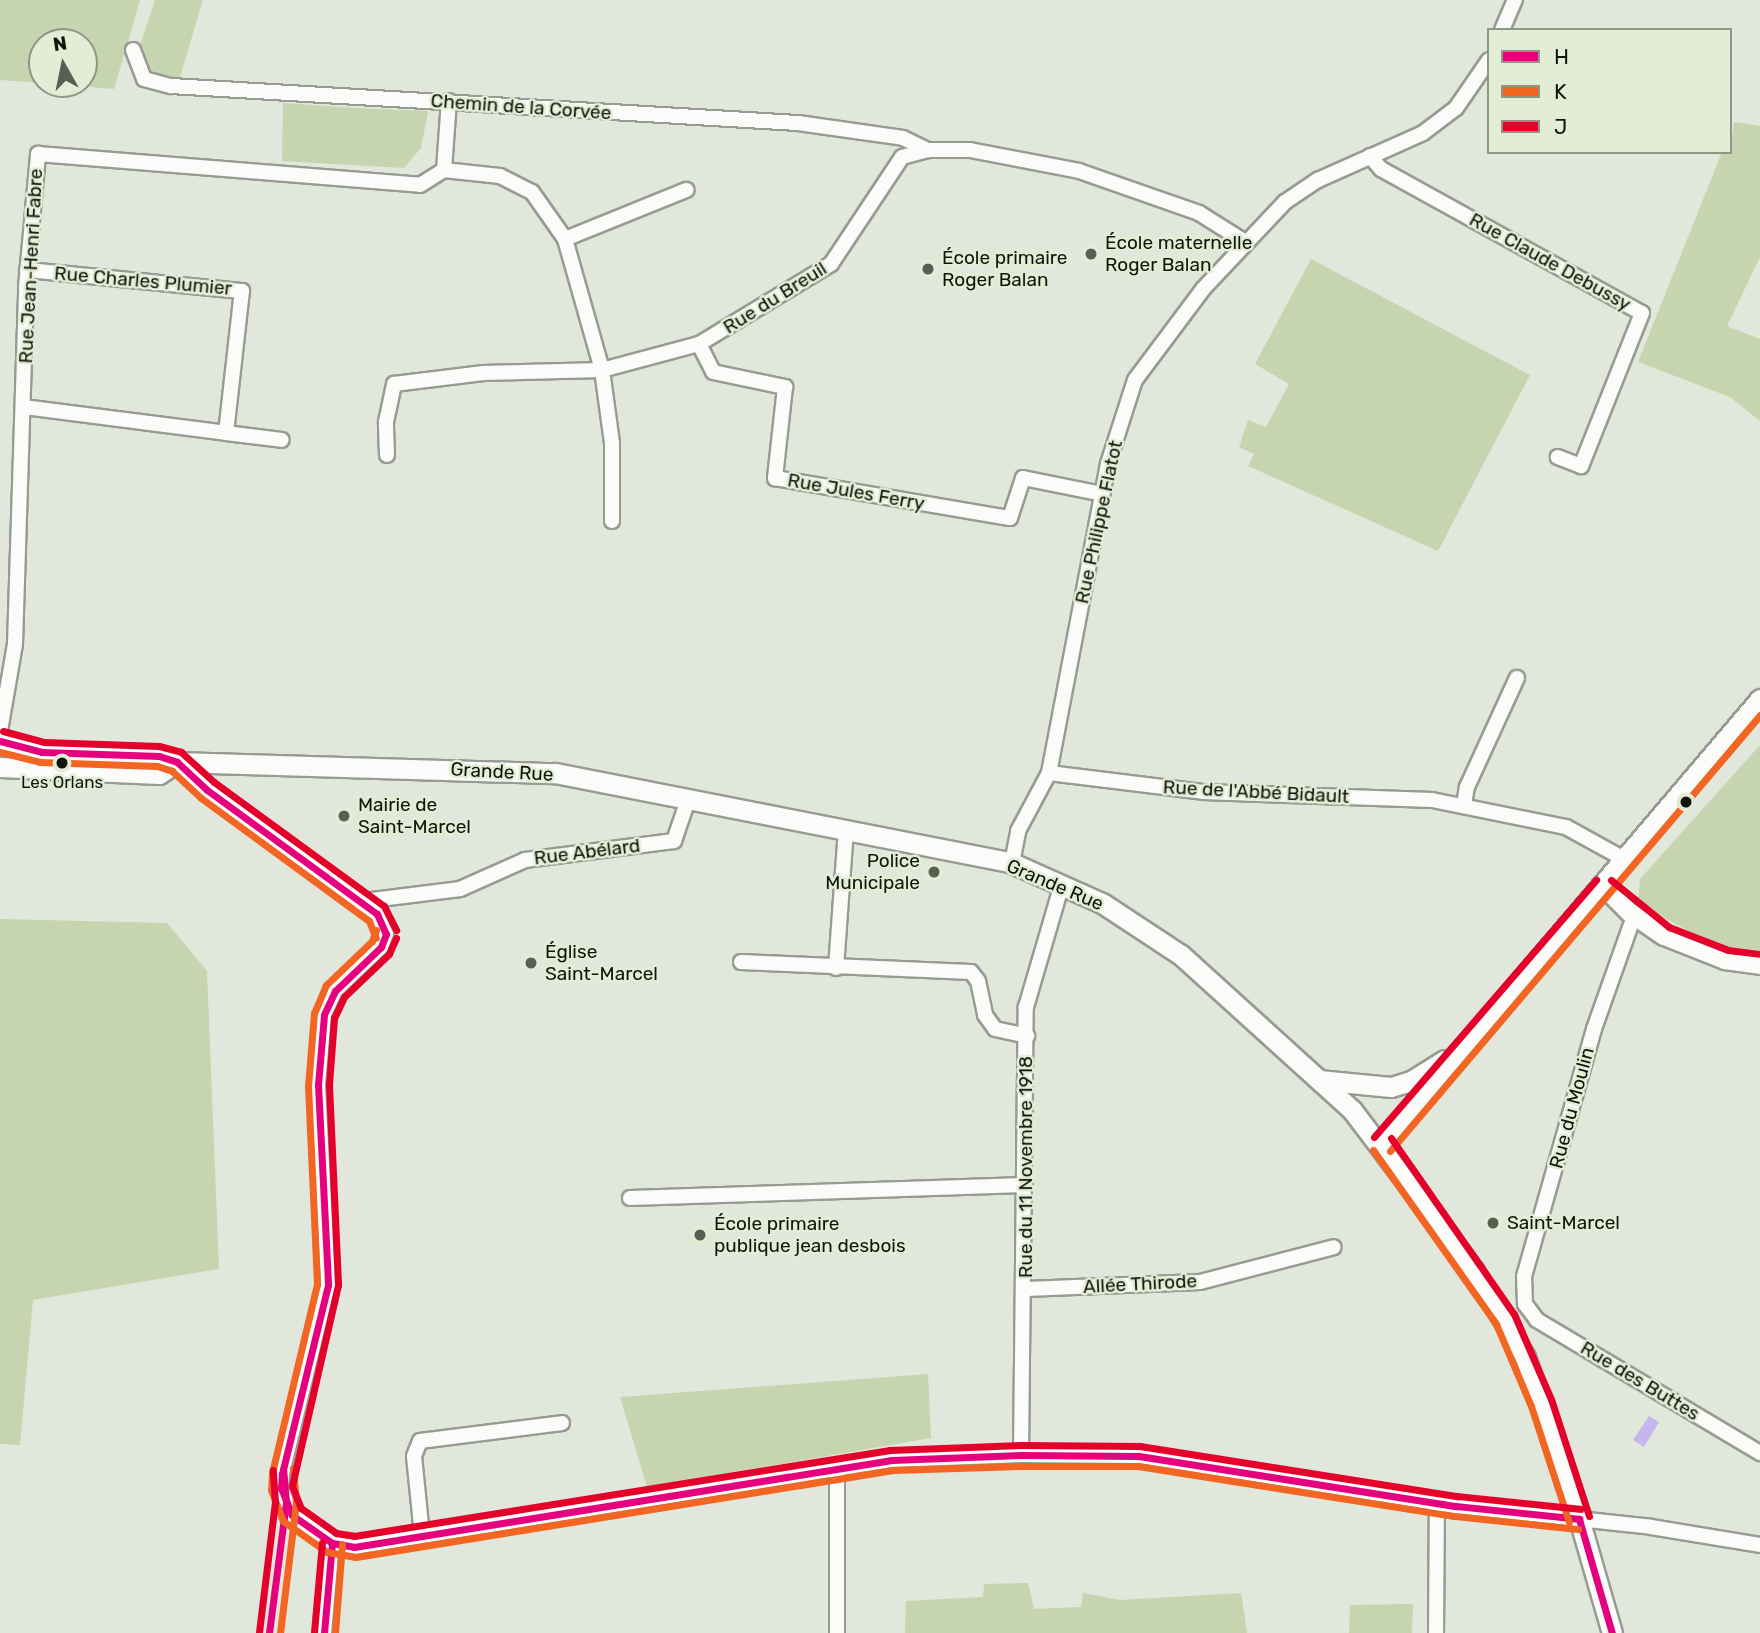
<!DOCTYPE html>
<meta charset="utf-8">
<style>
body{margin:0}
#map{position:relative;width:1760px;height:1633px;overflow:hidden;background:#e2e7db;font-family:Rubik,sans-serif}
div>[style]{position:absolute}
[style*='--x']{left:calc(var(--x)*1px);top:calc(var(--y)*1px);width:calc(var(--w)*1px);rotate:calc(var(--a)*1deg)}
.green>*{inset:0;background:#c6d4af}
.water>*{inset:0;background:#c5b7ee}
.roads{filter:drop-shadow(2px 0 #979b92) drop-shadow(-2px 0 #979b92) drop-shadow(0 2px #979b92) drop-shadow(0 -2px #979b92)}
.minor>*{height:14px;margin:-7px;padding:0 7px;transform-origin:7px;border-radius:7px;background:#fbfbfa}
.tertiary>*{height:18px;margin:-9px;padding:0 9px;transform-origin:9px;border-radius:9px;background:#fbfbfa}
.secondary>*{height:19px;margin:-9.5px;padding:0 9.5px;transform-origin:9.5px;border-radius:9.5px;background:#fbfbfa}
.bus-1>*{height:7px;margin:-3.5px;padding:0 3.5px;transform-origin:3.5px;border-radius:3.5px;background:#e5007d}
.bus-2>*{height:7px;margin:-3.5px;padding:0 3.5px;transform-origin:3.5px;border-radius:3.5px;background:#f26522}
.bus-3>*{height:7px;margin:-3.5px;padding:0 3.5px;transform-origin:3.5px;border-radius:3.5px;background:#e4002b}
.dots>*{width:19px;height:19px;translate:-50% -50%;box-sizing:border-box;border:4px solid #e3edd5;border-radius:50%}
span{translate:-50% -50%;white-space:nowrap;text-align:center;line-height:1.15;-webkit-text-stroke:5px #e3edd5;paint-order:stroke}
.bus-label{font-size:17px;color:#11140c}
.street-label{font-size:19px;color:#11140c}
.poi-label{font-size:19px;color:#11140c}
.left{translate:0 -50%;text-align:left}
.right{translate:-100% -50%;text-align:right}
.legend{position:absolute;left:1487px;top:28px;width:245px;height:126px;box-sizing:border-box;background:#e3edd5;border:2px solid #8f9685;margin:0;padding:9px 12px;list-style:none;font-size:21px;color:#11140c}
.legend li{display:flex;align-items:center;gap:14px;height:35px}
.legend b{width:35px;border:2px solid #8f9685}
.north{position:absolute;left:28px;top:28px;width:70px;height:70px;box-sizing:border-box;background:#e3edd5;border:2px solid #8f9685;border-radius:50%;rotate:351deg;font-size:19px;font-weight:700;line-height:28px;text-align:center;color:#11140c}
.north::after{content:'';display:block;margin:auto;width:24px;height:32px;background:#5a5e54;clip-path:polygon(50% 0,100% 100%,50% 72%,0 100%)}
</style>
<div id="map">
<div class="green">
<i style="clip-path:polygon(0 0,140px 0,114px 89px,53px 84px,84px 84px,84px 42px,42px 42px,42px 83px,0 80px)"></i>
<i style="clip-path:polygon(155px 0,203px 0,179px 80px,151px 74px,143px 59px,140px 46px)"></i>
<i style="clip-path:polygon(283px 103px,354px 108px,428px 111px,421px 148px,404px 168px,282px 161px)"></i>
<i style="clip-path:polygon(1734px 122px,1760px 126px,1760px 257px,1727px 326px,1760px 339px,1760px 421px,1730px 397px,1638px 362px,1722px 152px,1730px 152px)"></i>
<i style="clip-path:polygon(1311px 259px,1530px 375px,1438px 551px,1248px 466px,1254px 454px,1239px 447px,1248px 420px,1266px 427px,1289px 384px,1255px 364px)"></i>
<i style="clip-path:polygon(1760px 745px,1760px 950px,1717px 946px,1638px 904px,1640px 879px)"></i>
<i style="clip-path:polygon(0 919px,167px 923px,207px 971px,219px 1269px,33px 1300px,20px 1445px,0 1444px)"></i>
<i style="clip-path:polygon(928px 1374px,931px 1438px,647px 1487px,620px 1397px)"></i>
<i style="clip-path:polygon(1028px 1583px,1034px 1609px,1081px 1607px,1083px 1593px,1120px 1600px,1241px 1593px,1247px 1633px,905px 1633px,906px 1601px,983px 1597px,984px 1584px)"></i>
<i style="clip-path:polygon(1413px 1604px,1412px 1633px,1349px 1633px,1350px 1605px)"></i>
</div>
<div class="water">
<i style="clip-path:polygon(1649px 1416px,1659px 1422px,1644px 1447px,1633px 1440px)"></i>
</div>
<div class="roads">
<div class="minor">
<i style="--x:1502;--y:30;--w:33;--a:-67"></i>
<i style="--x:133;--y:50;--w:31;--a:69"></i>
<i style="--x:144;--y:79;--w:28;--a:15"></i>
<i style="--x:171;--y:86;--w:628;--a:3.38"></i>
<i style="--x:798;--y:123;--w:106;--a:8.1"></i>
<i style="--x:903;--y:138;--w:28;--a:26"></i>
<i style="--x:1370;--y:156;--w:17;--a:50"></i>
<i style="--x:1381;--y:169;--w:298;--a:28.9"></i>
<i style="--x:1642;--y:313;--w:165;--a:111.7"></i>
<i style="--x:1581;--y:466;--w:25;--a:-159"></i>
<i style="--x:444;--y:170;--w:56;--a:6.1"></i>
<i style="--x:500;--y:176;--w:36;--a:27"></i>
<i style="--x:532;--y:192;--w:57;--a:54.9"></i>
<i style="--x:565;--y:239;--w:136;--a:74.2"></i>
<i style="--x:602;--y:370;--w:74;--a:82.2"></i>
<i style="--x:612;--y:443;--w:78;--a:90"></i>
<i style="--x:565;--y:239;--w:131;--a:-22"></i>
<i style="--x:699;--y:344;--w:31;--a:63"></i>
<i style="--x:713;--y:372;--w:74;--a:11.8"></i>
<i style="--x:785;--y:387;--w:92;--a:96.3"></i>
<i style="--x:775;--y:478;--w:238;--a:9.7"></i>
<i style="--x:1010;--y:518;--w:42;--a:-72"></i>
<i style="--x:1023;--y:478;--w:81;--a:11.4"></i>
<i style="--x:24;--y:407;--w:204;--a:7.3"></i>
<i style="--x:226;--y:433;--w:143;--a:-83.6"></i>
<i style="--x:242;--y:291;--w:216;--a:-174.4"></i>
<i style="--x:226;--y:433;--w:56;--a:7.1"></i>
<i style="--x:387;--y:455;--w:33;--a:-92"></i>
<i style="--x:386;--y:422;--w:39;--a:-78"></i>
<i style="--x:394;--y:384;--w:90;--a:-7"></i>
<i style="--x:483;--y:373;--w:119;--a:-1.4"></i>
<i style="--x:602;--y:370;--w:100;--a:-15"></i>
<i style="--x:699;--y:344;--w:154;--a:-31.2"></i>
<i style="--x:831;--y:264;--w:128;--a:-56.4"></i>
<i style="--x:902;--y:157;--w:27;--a:-15"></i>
<i style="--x:928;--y:150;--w:42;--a:0"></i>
<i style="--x:970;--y:150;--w:111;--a:10.9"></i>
<i style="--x:1079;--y:171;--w:127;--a:19.3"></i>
<i style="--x:1199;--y:213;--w:54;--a:32.2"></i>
<i style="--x:0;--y:731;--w:88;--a:-80.2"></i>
<i style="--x:15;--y:644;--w:357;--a:-88.2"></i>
<i style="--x:26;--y:287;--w:134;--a:-84.8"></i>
<i style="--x:38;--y:154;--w:383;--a:4.6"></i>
<i style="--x:420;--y:185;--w:28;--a:-32"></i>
<i style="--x:444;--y:170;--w:69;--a:-85.9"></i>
<i style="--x:177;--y:762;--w:41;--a:43"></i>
<i style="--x:207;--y:790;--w:210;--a:36.1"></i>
<i style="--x:377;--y:914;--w:22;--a:66"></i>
<i style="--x:386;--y:934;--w:14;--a:111"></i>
<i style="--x:381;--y:947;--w:64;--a:136.3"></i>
<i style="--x:335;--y:991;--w:26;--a:115"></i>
<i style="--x:324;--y:1015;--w:70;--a:94.9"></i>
<i style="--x:318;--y:1085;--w:200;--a:87.1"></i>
<i style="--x:328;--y:1285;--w:195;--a:103.7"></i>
<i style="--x:282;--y:1474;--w:14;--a:94"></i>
<i style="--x:281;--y:1488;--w:29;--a:68"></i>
<i style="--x:292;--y:1515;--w:49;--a:35"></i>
<i style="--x:332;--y:1543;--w:22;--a:10"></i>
<i style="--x:354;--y:1547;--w:545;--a:-9.19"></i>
<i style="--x:892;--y:1460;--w:129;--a:-2.2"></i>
<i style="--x:1021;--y:1455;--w:118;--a:0.5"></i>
<i style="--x:1139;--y:1456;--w:321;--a:9"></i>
<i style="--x:1456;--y:1506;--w:196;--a:6.1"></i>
<i style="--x:1651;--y:1527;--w:110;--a:9.4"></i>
<i style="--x:1049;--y:773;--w:155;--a:7"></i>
<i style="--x:1203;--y:792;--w:229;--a:2"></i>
<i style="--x:1432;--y:800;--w:137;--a:11.4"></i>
<i style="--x:1566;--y:827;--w:68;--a:28.8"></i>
<i style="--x:1464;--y:805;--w:18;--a:-81"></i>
<i style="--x:1467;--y:787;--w:120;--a:-65.4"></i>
<i style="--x:1012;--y:863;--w:33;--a:-79"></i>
<i style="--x:1018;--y:831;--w:66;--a:-61.9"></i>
<i style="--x:1049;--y:773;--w:315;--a:-79.2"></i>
<i style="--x:1108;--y:464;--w:88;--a:-72.2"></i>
<i style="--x:1135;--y:380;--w:114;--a:-53.2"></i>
<i style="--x:1203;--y:289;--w:120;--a:-46.7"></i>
<i style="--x:1285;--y:202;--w:40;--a:-34"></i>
<i style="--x:1318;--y:180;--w:115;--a:-24.1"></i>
<i style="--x:1423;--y:133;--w:41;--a:-37.1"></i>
<i style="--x:1456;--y:108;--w:58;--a:-55.5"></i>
<i style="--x:362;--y:906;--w:12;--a:-31"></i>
<i style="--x:372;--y:900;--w:89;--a:-7.1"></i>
<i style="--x:460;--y:889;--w:71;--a:-24"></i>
<i style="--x:525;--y:860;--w:150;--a:-7.3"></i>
<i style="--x:674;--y:841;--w:46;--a:-71.2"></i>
<i style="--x:1634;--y:916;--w:120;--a:109.5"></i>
<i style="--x:1594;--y:1029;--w:257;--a:105.8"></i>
<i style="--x:1524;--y:1276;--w:28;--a:88"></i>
<i style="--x:1525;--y:1304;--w:20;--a:53"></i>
<i style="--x:1537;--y:1320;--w:260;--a:30.8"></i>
<i style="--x:741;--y:962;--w:230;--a:2.5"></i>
<i style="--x:971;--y:972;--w:11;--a:52"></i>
<i style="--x:978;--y:981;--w:35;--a:78"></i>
<i style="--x:985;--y:1015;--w:17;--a:54"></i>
<i style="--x:995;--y:1029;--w:33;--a:12"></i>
<i style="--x:836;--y:968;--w:140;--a:-85.9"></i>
<i style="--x:630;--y:1198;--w:395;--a:-1.9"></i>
<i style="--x:1026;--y:1289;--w:174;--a:-2.3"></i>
<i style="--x:1200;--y:1282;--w:138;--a:-14.6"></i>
<i style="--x:1021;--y:1455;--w:448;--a:-89.4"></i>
<i style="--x:1026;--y:1007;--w:128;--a:-73.7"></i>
<i style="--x:837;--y:1470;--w:163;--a:90"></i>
<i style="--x:422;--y:1535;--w:79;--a:-95.8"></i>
<i style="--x:414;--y:1456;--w:16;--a:-68"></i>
<i style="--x:420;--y:1441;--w:143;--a:-7.2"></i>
<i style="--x:324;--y:1633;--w:90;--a:-84.9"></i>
<i style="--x:1436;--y:1633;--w:129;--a:-89.6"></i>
</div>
<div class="tertiary">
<i style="--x:1604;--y:887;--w:35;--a:45"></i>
<i style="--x:1629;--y:912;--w:42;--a:34.4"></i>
<i style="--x:1664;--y:936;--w:66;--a:21.5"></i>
<i style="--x:1725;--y:960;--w:35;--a:8"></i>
</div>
<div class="secondary">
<i style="--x:0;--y:741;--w:43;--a:14.7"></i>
<i style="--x:42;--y:752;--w:117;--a:2"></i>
<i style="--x:159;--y:756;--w:19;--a:18"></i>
<i style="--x:177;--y:762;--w:378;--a:1.7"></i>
<i style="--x:555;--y:773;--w:466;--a:11.1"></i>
<i style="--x:1012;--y:863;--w:98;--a:24"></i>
<i style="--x:1102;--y:903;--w:95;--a:33.4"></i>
<i style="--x:1181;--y:955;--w:231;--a:42.2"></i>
<i style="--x:1352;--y:1110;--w:202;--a:52.8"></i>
<i style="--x:1474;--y:1271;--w:100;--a:59.3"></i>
<i style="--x:1525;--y:1357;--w:127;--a:70.7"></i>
<i style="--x:1567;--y:1477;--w:162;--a:73.9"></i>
<i style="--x:0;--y:767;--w:159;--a:2.5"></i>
<i style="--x:159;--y:774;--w:22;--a:-34"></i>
<i style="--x:1319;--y:1080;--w:72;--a:5.6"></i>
<i style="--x:1391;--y:1087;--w:21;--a:-17"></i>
<i style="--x:1411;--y:1081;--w:39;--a:-32"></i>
<i style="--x:1382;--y:1144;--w:584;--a:-49.65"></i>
</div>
</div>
<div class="bus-1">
<i style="--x:0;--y:741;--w:43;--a:14.7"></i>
<i style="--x:42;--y:752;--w:117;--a:2"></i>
<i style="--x:159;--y:756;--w:19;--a:18"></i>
<i style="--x:177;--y:762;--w:41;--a:43"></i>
<i style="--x:207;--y:790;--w:210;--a:36.1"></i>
<i style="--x:377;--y:914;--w:22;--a:66"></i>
<i style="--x:386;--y:934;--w:14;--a:111"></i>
<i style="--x:381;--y:947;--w:64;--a:136.3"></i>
<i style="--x:335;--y:991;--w:26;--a:115"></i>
<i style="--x:324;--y:1015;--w:70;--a:94.9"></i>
<i style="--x:318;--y:1085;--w:200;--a:87.1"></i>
<i style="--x:328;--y:1285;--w:195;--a:103.7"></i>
<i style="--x:282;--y:1474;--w:14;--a:94"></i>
<i style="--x:281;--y:1488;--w:29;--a:68"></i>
<i style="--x:292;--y:1515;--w:49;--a:35"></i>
<i style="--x:332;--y:1543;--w:22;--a:10"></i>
<i style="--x:354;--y:1547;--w:545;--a:-9.19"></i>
<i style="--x:892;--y:1460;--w:129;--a:-2.2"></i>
<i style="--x:1021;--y:1455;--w:118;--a:0.5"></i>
<i style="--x:1139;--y:1456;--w:321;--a:9"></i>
<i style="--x:1456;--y:1506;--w:124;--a:6"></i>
<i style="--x:1579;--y:1519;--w:119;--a:73.9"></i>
<i style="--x:269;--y:1633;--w:132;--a:-82.6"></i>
<i style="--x:286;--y:1502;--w:33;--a:-95"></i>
<i style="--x:324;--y:1633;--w:90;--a:-84.9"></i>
</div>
<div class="bus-2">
<i style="--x:0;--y:752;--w:41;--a:14"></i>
<i style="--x:40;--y:762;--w:117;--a:2"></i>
<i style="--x:157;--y:766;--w:16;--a:18"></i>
<i style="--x:172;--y:771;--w:40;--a:43"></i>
<i style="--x:201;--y:798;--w:208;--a:36.2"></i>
<i style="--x:369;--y:921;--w:18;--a:68"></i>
<i style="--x:376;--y:930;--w:12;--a:110"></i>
<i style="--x:372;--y:941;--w:64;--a:136.3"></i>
<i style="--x:326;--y:985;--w:30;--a:113"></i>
<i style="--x:314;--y:1013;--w:73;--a:94.7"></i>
<i style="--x:308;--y:1086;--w:198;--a:87.4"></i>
<i style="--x:317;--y:1284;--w:194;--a:103.4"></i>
<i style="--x:272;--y:1473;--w:17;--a:93"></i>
<i style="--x:271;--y:1490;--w:33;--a:69"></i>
<i style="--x:283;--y:1521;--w:54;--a:35.2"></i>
<i style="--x:327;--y:1552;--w:29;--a:10"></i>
<i style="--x:356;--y:1557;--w:544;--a:-9.2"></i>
<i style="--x:893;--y:1470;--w:128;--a:-1.8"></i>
<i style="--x:1021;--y:1466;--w:117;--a:0"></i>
<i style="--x:1138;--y:1466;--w:320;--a:9"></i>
<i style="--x:1454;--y:1516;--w:125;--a:6"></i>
<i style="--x:1373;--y:1150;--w:213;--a:54.7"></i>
<i style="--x:1496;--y:1324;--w:89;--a:66.9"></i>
<i style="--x:1531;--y:1406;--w:122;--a:71.9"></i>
<i style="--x:1390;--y:1151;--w:572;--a:-49.68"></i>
<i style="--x:280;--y:1633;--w:131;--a:-83"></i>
<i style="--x:296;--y:1503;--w:35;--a:-95"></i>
<i style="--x:335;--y:1633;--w:89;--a:-85.5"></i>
</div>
<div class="bus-3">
<i style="--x:3;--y:731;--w:42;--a:15"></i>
<i style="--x:44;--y:742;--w:115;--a:2"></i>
<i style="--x:159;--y:746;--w:23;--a:15"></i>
<i style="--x:181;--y:752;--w:45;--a:42.3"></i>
<i style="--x:214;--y:782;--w:210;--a:36.1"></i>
<i style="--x:384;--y:906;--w:27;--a:63"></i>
<i style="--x:1611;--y:880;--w:75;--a:39"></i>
<i style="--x:1669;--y:927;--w:63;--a:21.3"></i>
<i style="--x:1728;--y:950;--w:32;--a:7"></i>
<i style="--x:396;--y:938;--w:17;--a:114"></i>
<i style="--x:389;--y:954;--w:62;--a:136.3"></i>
<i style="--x:344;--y:997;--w:23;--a:115"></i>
<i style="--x:334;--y:1018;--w:67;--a:94.3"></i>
<i style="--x:329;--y:1085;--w:200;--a:87.4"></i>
<i style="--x:338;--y:1285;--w:206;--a:102.9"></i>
<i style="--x:292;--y:1486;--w:24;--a:68"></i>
<i style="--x:301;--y:1508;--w:43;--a:35.5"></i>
<i style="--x:336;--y:1533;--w:18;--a:9"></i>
<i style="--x:354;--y:1536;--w:543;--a:-9.12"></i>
<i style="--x:890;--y:1450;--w:131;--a:-2.2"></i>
<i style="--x:1021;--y:1445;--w:119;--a:0.5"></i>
<i style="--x:1140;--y:1446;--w:321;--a:9"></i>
<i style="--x:1457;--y:1496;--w:124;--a:6"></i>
<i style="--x:1374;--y:1137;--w:340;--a:-49.2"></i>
<i style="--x:1391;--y:1138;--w:215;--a:55.1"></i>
<i style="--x:1514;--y:1314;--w:93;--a:66.5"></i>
<i style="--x:1551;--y:1399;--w:123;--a:72"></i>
<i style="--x:259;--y:1632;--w:131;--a:-83"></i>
<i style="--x:275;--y:1502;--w:32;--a:-94"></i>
<i style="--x:314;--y:1632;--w:90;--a:-84.9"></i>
</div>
<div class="dots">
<i style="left:1091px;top:254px;background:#5a5e54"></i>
<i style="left:928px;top:269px;background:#5a5e54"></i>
<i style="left:62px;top:763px;background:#11140c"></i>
<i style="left:1686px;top:802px;background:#11140c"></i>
<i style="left:344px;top:816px;background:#5a5e54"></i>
<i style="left:934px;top:872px;background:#5a5e54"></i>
<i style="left:531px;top:963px;background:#5a5e54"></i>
<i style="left:1493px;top:1223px;background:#5a5e54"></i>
<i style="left:700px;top:1235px;background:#5a5e54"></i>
</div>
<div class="bus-label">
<span style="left:62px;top:783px">Les Orlans</span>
</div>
<div class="street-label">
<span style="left:521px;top:107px;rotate:4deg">Chemin de la Corvée</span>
<span style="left:1550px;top:262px;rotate:29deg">Rue Claude Debussy</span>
<span style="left:31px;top:266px;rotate:-87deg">Rue Jean-Henri Fabre</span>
<span style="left:143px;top:281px;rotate:5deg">Rue Charles Plumier</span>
<span style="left:775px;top:298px;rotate:-32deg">Rue du Breuil</span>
<span style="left:856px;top:492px;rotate:10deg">Rue Jules Ferry</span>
<span style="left:1099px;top:522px;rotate:-78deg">Rue Philippe Flatot</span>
<span style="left:502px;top:772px;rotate:3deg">Grande Rue</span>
<span style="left:1256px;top:792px;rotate:3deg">Rue de l'Abbé Bidault</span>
<span style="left:587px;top:852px;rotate:-7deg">Rue Abélard</span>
<span style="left:1055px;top:885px;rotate:23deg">Grande Rue</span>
<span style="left:1572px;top:1108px;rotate:-75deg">Rue du Moulin</span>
<span style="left:1026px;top:1167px;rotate:-90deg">Rue du 11 Novembre 1918</span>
<span style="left:1140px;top:1284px;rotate:-3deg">Allée Thirode</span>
<span style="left:1640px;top:1381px;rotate:31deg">Rue des Buttes</span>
</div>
<div class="poi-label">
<span class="left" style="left:1105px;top:254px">École maternelle<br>Roger Balan</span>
<span class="left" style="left:942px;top:269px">École primaire<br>Roger Balan</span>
<span class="left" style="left:358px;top:816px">Mairie de<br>Saint-Marcel</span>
<span class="right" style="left:920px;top:872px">Police<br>Municipale</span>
<span class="left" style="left:545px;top:963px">Église<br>Saint-Marcel</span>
<span class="left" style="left:1507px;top:1223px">Saint-Marcel</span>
<span class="left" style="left:714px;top:1235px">École primaire<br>publique jean desbois</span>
</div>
<ul class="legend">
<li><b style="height:9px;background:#e5007d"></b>H</li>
<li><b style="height:9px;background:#f26522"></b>K</li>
<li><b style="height:9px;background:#e4002b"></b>J</li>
</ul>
<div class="north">N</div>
</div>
